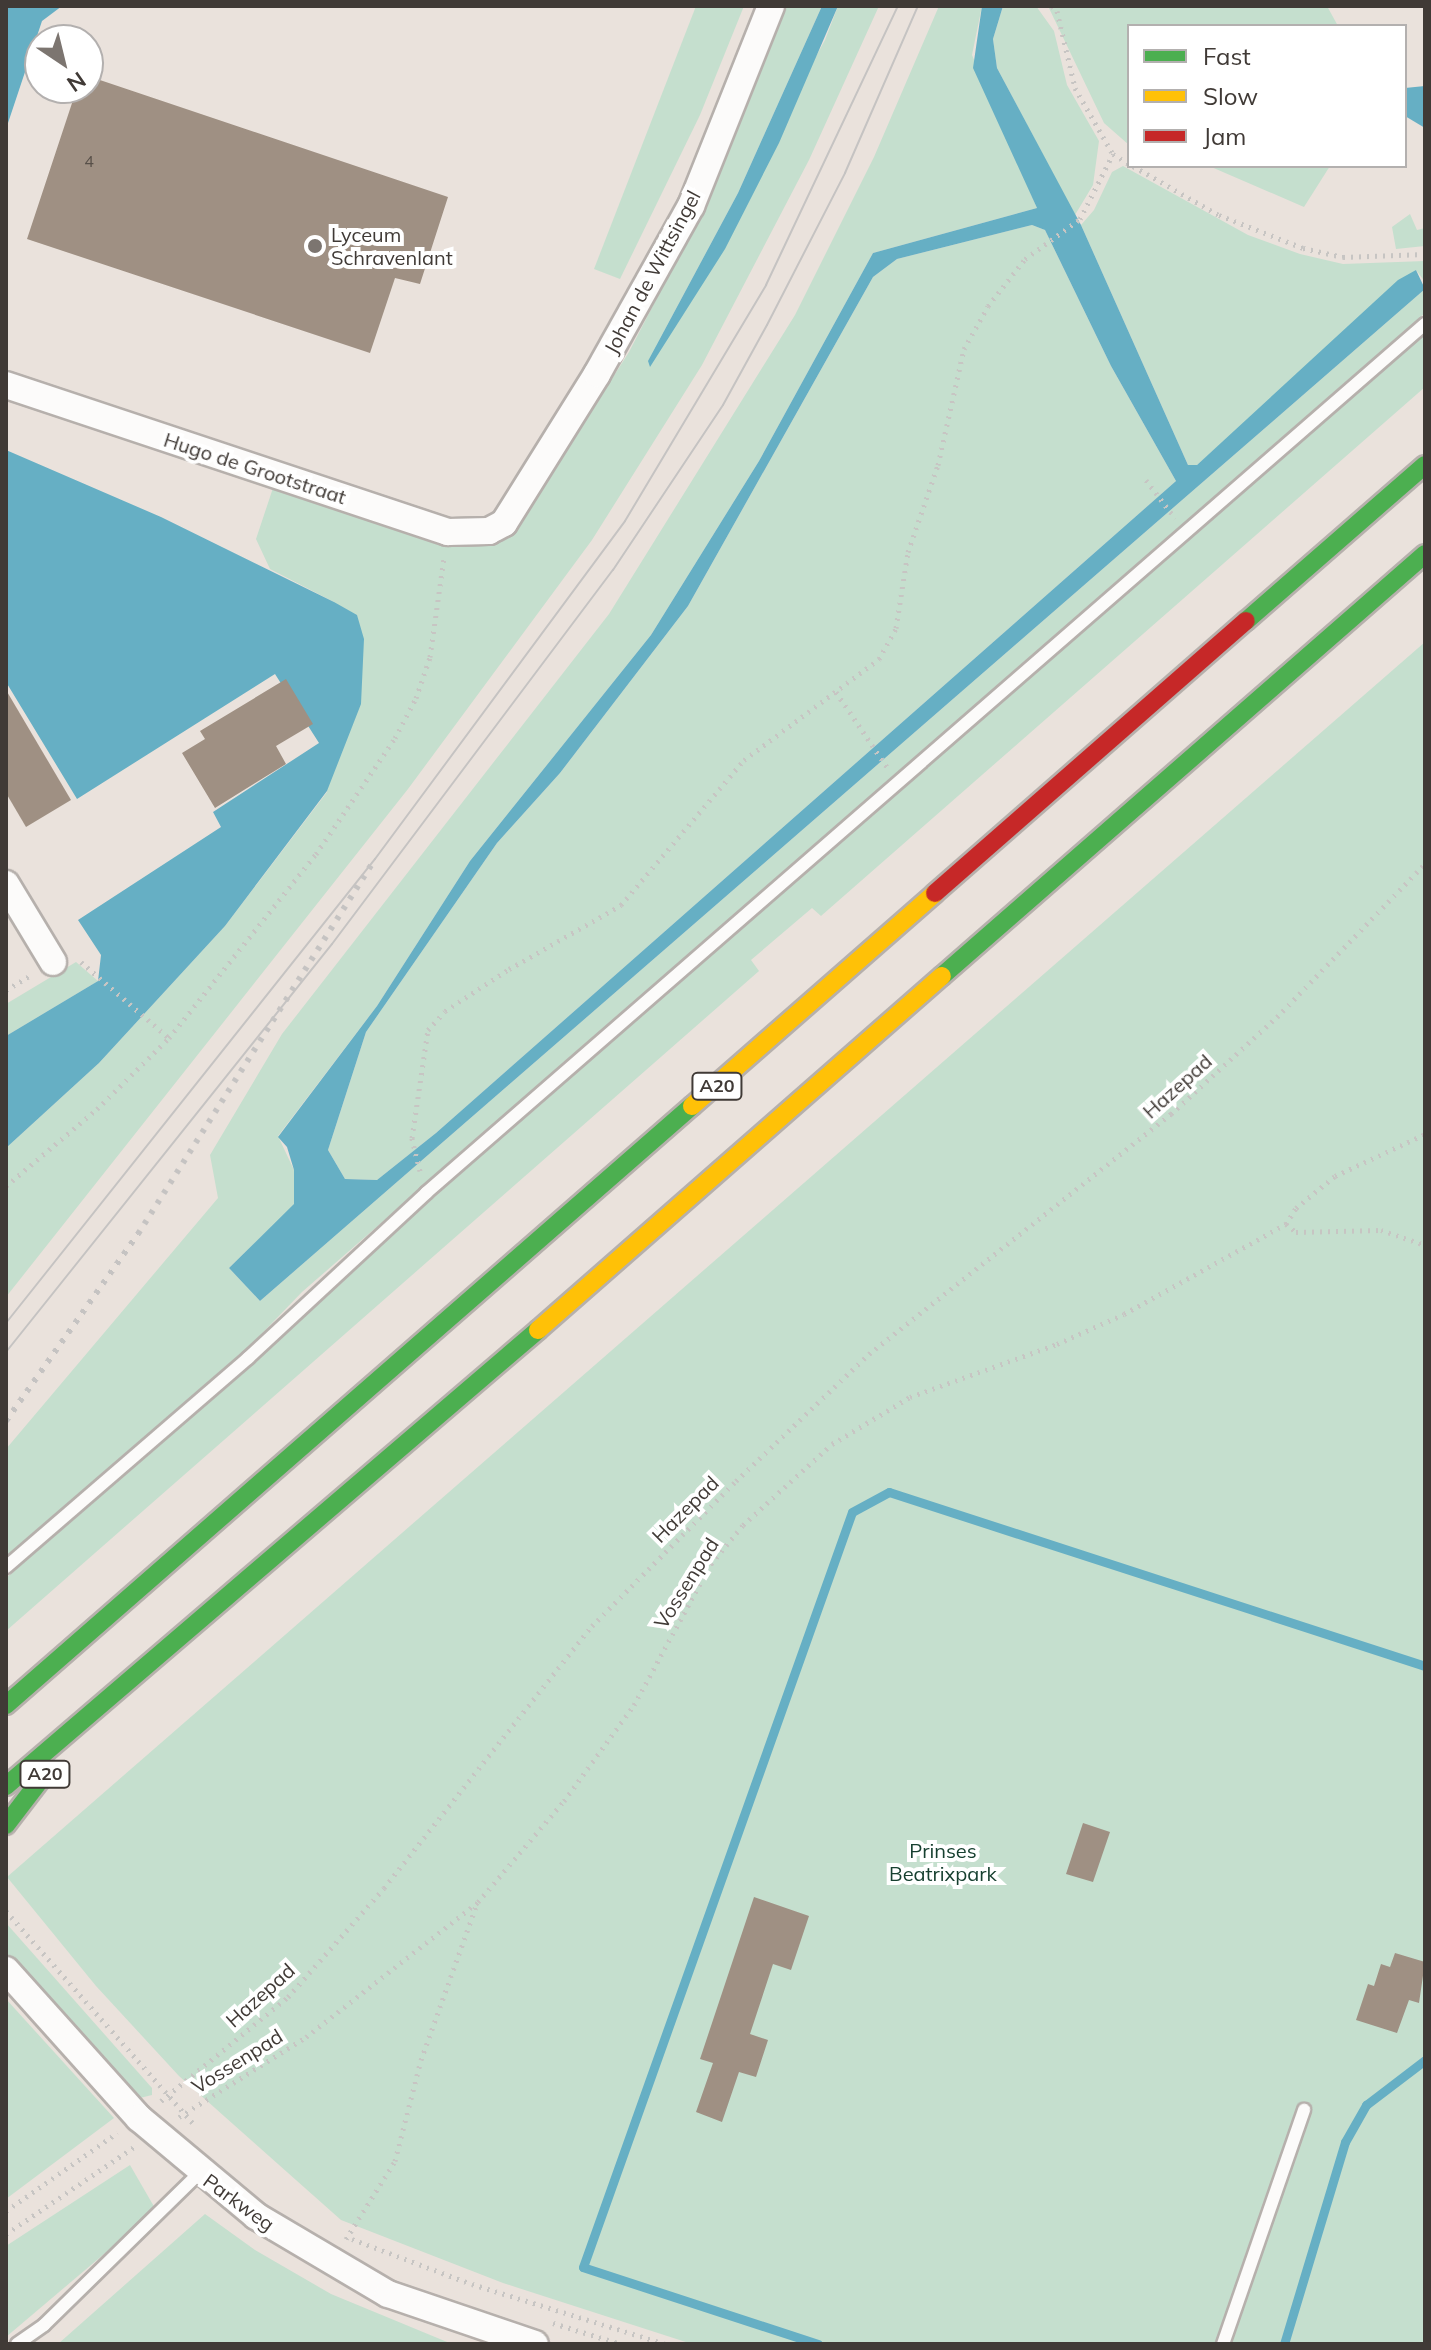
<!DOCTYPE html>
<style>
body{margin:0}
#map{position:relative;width:1431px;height:2350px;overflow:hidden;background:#eae2dc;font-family:Mulish,sans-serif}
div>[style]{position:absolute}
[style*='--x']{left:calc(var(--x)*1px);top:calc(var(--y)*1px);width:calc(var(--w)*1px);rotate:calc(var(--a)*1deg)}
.green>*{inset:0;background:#c5dfce}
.water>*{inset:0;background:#66afc4}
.stream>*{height:9px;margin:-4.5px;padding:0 4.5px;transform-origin:4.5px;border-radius:4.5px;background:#66afc4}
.building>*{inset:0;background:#9f9083}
.path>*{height:5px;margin-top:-2.5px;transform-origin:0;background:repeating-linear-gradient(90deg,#c7c5c3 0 2px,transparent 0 8px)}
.roads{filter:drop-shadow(2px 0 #b6b0ac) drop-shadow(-2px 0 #b6b0ac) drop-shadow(0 2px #b6b0ac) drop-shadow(0 -2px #b6b0ac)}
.lane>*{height:12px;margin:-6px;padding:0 6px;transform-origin:6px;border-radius:6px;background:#fcfbfa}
.street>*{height:26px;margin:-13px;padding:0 13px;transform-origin:13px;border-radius:13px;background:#fcfbfa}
.fast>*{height:18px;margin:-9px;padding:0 9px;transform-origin:9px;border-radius:9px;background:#4caf50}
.slow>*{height:18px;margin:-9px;padding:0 9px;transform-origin:9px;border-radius:9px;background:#ffc107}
.jam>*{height:18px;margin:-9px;padding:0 9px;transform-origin:9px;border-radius:9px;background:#c62828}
.tram>*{height:2px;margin:-1px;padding:0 1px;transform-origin:1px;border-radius:1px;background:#c5c3c2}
.rail>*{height:6px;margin-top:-3px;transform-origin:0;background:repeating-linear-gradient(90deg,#c5c3c2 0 4px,transparent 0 12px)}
.dots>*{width:22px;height:22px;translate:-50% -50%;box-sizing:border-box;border:4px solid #fff;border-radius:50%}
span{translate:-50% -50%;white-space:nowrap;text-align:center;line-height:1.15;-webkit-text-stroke:8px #fff;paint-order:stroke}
.number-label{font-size:16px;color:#585049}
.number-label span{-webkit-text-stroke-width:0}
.shield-label span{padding:2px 6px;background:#fff;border:2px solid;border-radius:6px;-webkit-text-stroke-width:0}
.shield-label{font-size:18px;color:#403a36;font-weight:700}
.poi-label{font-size:20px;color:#403a36}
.left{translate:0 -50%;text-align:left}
.street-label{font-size:20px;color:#403a36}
.park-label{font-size:20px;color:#174030}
.frame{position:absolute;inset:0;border:8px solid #403a36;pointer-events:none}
.legend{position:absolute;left:1127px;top:24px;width:280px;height:144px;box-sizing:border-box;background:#fff;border:2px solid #b3b0af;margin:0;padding:10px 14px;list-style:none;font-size:24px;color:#403a36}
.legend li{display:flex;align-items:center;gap:16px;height:40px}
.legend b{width:40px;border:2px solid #b3b0af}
.north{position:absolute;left:24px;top:24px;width:80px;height:80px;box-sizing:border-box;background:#fff;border:2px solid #b3b0af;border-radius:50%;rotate:145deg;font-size:22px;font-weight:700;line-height:32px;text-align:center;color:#403a36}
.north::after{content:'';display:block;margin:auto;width:28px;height:36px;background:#7c7570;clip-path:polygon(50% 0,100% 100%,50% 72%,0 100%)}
</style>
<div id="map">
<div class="green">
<i style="clip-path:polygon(696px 6px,744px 6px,700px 115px,620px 279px,594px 269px)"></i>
<i style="clip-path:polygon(785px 6px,822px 6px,738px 193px,648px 361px,825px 40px,838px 6px,879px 6px,809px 160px,702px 365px,592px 540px,408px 789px,6px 1297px,6px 1148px,99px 1063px,225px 926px,327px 792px,334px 602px,270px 569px,256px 539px,273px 488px,444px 546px,460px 547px,500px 538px,520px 523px,629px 352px,704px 207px)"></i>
<i style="clip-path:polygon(939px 6px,982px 6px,972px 55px,1037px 208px,873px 253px,759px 461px,651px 635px,470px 861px,377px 1006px,278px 1136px,294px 1170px,295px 1204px,229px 1268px,260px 1301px,1425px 289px,1425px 313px,302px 1292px,246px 1350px,6px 1559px,6px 1449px,218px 1198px,210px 1155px,282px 1034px,609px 614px,795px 315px,874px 157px)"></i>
<i style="clip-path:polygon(1003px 6px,1036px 6px,1054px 31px,1067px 85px,1099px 141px,1093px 185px,1075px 215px,997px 68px,993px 39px)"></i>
<i style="clip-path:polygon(1048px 6px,1327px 6px,1338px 26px,1129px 26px,1129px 145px,1104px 123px)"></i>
<i style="clip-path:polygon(1123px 166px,1248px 235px,1300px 254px,1343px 264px,1425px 261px,1425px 282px,1416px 270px,1197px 465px,1188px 465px,1081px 225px,1094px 210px,1112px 172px)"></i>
<i style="clip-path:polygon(1209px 166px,1330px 166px,1304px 207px)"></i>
<i style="clip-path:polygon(1410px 214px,1417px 230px,1425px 228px,1425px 246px,1396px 249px,1392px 227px)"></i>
<i style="clip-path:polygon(1032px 225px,1045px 230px,1111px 366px,1176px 481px,436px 1133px,377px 1180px,345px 1179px,328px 1150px,366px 1032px,497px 843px,560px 773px,688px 606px,873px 277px,897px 259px)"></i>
<i style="clip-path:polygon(1425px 334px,1425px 387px,821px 916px,812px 908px,751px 960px,759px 971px,6px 1631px,6px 1578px,254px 1363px,308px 1308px,616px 1034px)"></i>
<i style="clip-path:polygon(1425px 642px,1425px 2344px,692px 2344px,503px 2283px,341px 2220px,179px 2076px,96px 1986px,7px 1877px)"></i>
<i style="clip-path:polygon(76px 962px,98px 981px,6px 1036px,6px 1004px)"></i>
<i style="clip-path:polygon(6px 1923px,152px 2088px,152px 2095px,136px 2099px,6px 1952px)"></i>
<i style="clip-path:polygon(6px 1999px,114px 2118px,6px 2199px)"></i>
<i style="clip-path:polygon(130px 2165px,156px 2210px,6px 2337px,6px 2246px)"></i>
<i style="clip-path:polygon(205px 2214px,255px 2250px,331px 2294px,452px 2344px,58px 2344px)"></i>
</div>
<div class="water">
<i style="clip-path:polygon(6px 6px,62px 6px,42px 21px,6px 129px)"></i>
<i style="clip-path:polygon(822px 6px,838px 6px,779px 143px,725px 249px,650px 367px,648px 361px,738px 193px)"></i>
<i style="clip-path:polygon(evenodd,982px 6px,1003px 6px,993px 39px,997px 68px,1081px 225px,1188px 465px,1197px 465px,1398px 280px,1416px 270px,1425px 289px,260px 1301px,229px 1268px,294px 1204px,294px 1170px,287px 1147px,278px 1137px,377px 1006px,470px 861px,651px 635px,759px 461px,873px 253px,1037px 208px,973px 68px,982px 6px,1032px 225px,1045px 230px,1111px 366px,1176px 481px,436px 1133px,377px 1180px,345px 1179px,328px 1150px,366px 1032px,497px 843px,560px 773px,688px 606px,873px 277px,897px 259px,1032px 225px)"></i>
<i style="clip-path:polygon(1425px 86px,1425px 128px,1405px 116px,1405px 88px)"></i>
<i style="clip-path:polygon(6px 450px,161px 517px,334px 602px,357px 615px,364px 639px,361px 704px,327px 791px,225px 926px,99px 1063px,6px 1148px,6px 1036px,98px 981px,101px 955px,78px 920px,221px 827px,213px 812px,319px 743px,275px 674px,77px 799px,6px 682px)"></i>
</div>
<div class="stream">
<i style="--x:818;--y:2344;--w:247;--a:-161.9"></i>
<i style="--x:583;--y:2267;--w:801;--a:-70.39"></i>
<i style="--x:852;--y:1512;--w:42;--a:-28.4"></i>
<i style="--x:889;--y:1492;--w:564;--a:17.98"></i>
<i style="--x:1284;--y:2344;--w:211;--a:-73.2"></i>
<i style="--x:1345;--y:2142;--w:43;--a:-60.4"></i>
<i style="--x:1366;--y:2105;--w:74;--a:-37.3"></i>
</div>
<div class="building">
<i style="clip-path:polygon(88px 76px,448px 197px,420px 284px,395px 278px,370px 353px,27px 239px,77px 88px,88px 88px)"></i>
<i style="clip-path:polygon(286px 679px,313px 724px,276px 746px,286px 764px,215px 808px,182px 753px,205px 739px,200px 731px)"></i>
<i style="clip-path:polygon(6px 690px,71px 800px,26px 827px,6px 793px)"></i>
<i style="clip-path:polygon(1083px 1823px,1110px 1832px,1093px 1882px,1066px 1874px)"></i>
<i style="clip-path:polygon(754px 1897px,809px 1916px,791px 1970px,773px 1964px,750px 2034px,768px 2040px,756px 2077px,739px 2072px,722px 2122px,696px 2112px,713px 2063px,700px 2059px)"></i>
<i style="clip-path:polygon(1395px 1953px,1425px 1962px,1419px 2003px,1409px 2000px,1397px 2033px,1356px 2020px,1368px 1984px,1374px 1986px,1381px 1964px,1390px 1967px)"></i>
</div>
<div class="path">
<i style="--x:1052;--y:6;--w:7;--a:45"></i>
<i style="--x:1057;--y:11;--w:79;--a:76.8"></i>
<i style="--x:1075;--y:88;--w:76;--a:60.1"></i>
<i style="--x:1113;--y:154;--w:19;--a:32"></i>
<i style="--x:1133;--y:166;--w:99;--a:29.7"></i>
<i style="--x:1219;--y:215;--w:90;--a:21.4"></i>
<i style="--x:1303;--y:248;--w:41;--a:12.7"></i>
<i style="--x:1343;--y:257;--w:82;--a:-2.1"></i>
<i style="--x:1146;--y:480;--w:48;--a:52.7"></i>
<i style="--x:836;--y:692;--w:91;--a:55.8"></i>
<i style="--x:81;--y:962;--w:116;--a:40.8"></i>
<i style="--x:6;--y:990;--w:27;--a:-31"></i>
<i style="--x:420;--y:1171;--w:34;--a:-104"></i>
<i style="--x:412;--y:1138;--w:109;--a:-81.6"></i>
<i style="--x:428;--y:1030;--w:25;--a:-48"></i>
<i style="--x:445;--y:1011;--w:77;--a:-33.3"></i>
<i style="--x:509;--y:969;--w:129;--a:-29.7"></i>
<i style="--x:621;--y:905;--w:190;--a:-49.7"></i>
<i style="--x:744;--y:760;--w:169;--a:-36.8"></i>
<i style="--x:879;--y:659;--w:35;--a:-61"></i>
<i style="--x:896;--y:628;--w:77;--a:-81"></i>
<i style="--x:908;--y:552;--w:92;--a:-71"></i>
<i style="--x:938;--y:465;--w:119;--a:-77.4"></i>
<i style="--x:964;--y:349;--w:49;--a:-60.8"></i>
<i style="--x:988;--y:306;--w:60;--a:-51.8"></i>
<i style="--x:1025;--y:259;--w:68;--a:-36"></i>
<i style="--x:1080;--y:219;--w:73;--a:-63.1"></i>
<i style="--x:6;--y:1186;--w:119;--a:-40.2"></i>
<i style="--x:97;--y:1109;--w:101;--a:-44.6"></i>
<i style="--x:169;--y:1038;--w:236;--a:-51.4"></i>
<i style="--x:316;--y:854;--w:140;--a:-55.7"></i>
<i style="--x:395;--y:738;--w:45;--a:-62.3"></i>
<i style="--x:416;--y:698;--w:43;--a:-71.1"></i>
<i style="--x:430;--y:657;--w:101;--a:-82"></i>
<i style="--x:1286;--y:1224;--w:13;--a:39"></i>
<i style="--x:1296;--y:1232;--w:85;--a:-1.3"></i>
<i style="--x:1381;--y:1230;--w:46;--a:18.8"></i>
<i style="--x:6;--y:1911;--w:284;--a:48.6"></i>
<i style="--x:161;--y:2101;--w:164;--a:-39.3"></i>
<i style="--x:288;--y:1997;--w:145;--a:-48.6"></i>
<i style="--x:384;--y:1888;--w:335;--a:-51.6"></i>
<i style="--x:592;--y:1626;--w:204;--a:-45.2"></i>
<i style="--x:736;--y:1481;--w:184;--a:-43.7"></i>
<i style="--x:869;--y:1354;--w:386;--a:-38.5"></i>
<i style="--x:1171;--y:1114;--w:144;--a:-42.5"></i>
<i style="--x:1277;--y:1017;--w:213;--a:-46"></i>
<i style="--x:179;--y:2117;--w:150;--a:-32.2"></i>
<i style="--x:306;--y:2037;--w:219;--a:-38.1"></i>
<i style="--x:478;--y:1902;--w:133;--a:-49.6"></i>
<i style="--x:564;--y:1801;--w:119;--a:-53.9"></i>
<i style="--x:634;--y:1705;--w:161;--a:-61.4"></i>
<i style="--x:711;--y:1564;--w:50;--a:-50.6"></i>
<i style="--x:743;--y:1525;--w:120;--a:-42.3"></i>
<i style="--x:832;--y:1444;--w:91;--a:-31.1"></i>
<i style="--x:910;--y:1397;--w:156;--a:-19.8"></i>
<i style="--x:1057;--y:1344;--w:73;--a:-24.1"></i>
<i style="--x:1124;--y:1314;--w:185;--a:-29.1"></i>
<i style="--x:1286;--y:1224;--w:19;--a:-58"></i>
<i style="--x:1296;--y:1208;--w:50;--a:-39.4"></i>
<i style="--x:1335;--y:1176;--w:99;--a:-25"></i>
<i style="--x:6;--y:2211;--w:136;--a:-35.1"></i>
<i style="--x:6;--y:2234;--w:155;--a:-34.2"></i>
<i style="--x:346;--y:2239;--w:92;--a:-57.9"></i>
<i style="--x:395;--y:2161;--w:104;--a:-75.6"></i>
<i style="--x:421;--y:2060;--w:166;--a:-70.3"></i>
<i style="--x:352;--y:2239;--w:128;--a:20.6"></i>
<i style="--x:472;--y:2284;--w:203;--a:17.2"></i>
<i style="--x:553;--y:2323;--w:71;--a:17.2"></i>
</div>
<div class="roads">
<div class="lane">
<i style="--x:6;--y:1567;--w:320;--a:-40.8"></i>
<i style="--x:248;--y:1358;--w:243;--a:-42.8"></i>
<i style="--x:426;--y:1193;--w:1324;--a:-41.02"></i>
<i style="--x:17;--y:2344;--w:33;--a:-35"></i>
<i style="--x:44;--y:2325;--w:217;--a:-44.4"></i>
<i style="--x:1223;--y:2344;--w:248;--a:-70.9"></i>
</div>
<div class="street">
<i style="--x:6;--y:385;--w:466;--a:18.4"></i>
<i style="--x:448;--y:532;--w:41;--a:-1.4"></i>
<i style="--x:489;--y:531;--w:17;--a:-28"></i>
<i style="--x:504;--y:523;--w:176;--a:-58"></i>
<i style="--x:597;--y:374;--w:193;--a:-60.8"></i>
<i style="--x:691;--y:206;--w:215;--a:-68.2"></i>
<i style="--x:6;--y:884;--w:91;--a:58.9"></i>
<i style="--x:6;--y:1970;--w:199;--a:48.1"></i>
<i style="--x:139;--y:2118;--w:153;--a:39.9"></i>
<i style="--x:256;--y:2216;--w:153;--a:30.6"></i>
<i style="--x:388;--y:2294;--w:155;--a:18.8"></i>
</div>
<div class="fast">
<i style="--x:1246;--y:621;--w:237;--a:-41.1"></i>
<i style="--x:942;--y:976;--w:641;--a:-41.14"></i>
<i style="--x:6;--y:1705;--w:911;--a:-41.13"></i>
<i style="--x:6;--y:1786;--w:701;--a:-40.6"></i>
<i style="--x:6;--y:1825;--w:69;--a:-52.6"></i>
</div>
<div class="slow">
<i style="--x:692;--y:1106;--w:323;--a:-41.2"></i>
<i style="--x:538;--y:1330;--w:537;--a:-41.23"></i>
</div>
<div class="jam">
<i style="--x:935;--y:893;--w:413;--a:-41.2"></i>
</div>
</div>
<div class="tram">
<i style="--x:6;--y:1323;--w:593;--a:-51.51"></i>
<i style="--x:375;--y:859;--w:420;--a:-53.5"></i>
<i style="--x:625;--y:521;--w:275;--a:-59.1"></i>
<i style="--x:766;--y:285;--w:309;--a:-64.7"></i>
<i style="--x:6;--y:1352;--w:522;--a:-51.37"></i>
<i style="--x:332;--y:944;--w:468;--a:-53.1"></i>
<i style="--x:613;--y:570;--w:198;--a:-56.3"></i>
<i style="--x:723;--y:405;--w:91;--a:-61.2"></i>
<i style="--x:767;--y:325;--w:171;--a:-62.8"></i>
<i style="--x:845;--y:173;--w:182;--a:-66.4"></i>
</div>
<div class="rail">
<i style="--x:6;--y:1421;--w:229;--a:-54.8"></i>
<i style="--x:138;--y:1234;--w:444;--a:-57.7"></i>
</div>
<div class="dots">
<i style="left:315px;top:246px;background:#7c7570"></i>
</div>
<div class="number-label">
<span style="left:89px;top:161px">4</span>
</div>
<div class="shield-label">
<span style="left:717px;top:1086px">A20</span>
<span style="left:45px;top:1774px">A20</span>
</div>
<div class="poi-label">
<span class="left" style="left:331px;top:246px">Lyceum<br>Schravenlant</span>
</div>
<div class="street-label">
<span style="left:652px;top:272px;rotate:-62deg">Johan de Wittsingel</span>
<span style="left:255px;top:468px;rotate:18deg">Hugo de Grootstraat</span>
<span style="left:1177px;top:1086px;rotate:-42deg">Hazepad</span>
<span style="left:685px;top:1509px;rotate:-45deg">Hazepad</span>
<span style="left:686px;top:1583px;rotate:-58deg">Vossenpad</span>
<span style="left:260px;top:1995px;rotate:-42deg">Hazepad</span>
<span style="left:237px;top:2061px;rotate:-32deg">Vossenpad</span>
<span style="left:239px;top:2202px;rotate:36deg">Parkweg</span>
</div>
<div class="park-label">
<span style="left:943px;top:1862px">Prinses<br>Beatrixpark</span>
</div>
<div class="frame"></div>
<ul class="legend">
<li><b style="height:10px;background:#4caf50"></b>Fast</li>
<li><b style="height:10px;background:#ffc107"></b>Slow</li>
<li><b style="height:10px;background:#c62828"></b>Jam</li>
</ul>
<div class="north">N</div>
</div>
